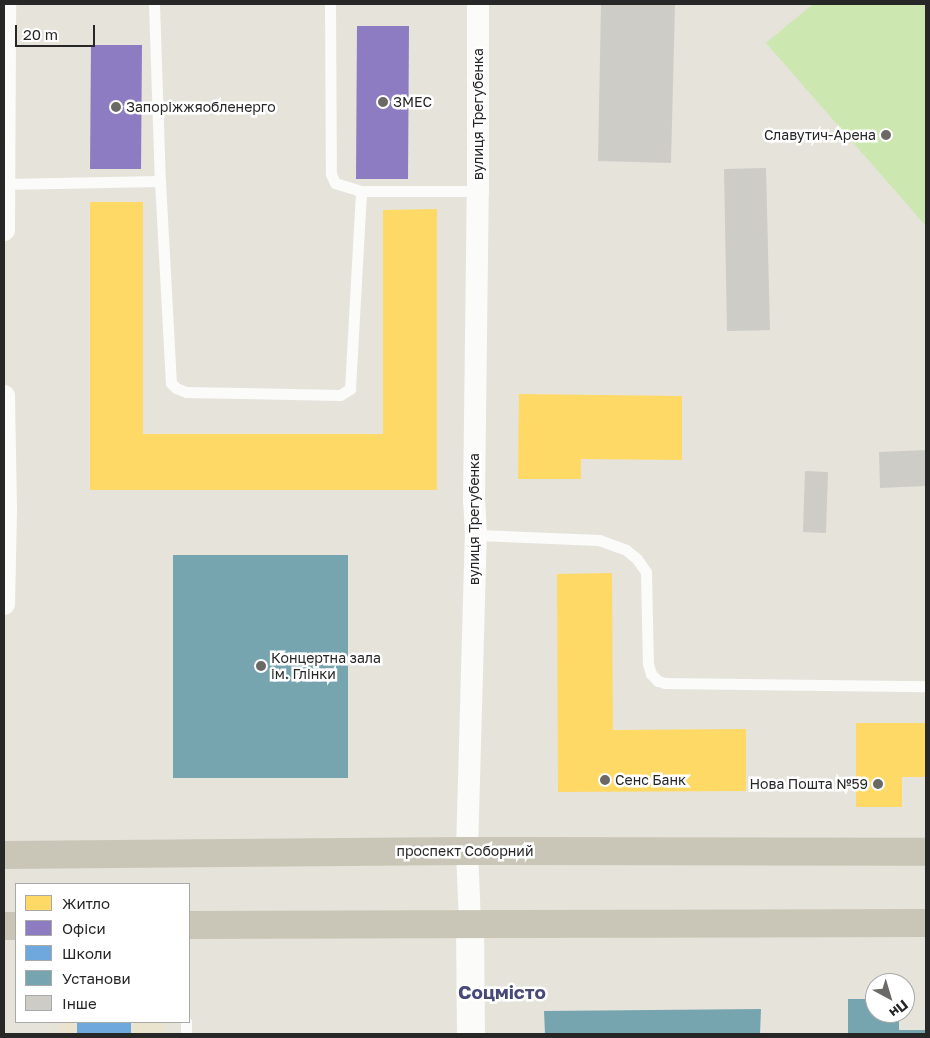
<!DOCTYPE html>
<meta charset="utf-8">
<style>
body{margin:0}
#map{position:relative;width:930px;height:1038px;overflow:hidden;background:#e6e3db;font-family:"Golos Text",sans-serif}
div>[style]{position:absolute}
[style*='--x']{left:calc(var(--x)*1px);top:calc(var(--y)*1px);width:calc(var(--w)*1px);rotate:calc(var(--a)*1deg)}
.education>*{inset:0;background:#eae4cf}
.pitch>*{inset:0;background:#cce7b0}
.homes>*{inset:0;background:#ffd966}
.offices>*{inset:0;background:#8e7cc3}
.schools>*{inset:0;background:#6fa8dc}
.public>*{inset:0;background:#76a5af}
.building>*{inset:0;background:#ceccc7}
.lane>*{height:11px;margin:-5.5px;padding:0 5.5px;transform-origin:5.5px;border-radius:5.5px;background:#fbfbfa}
.street>*{height:22px;margin:-11px;padding:0 11px;transform-origin:11px;border-radius:11px;background:#fbfbfa}
.secondary>*{height:28px;margin:-14px;padding:0 14px;transform-origin:14px;border-radius:14px;background:#fbfbfa}
.primary>*{height:28px;margin:-14px;padding:0 14px;transform-origin:14px;border-radius:14px;background:#c9c6b7}
.dots>*{width:14px;height:14px;translate:-50% -50%;box-sizing:border-box;border:2px solid #fff;border-radius:50%}
span{translate:-50% -50%;white-space:nowrap;text-align:center;line-height:1.15;-webkit-text-stroke:5px #fff;paint-order:stroke}
.poi-label{font-size:14px;color:#272727}
.left{translate:0 -50%;text-align:left}
.right{translate:-100% -50%;text-align:right}
.street-label{font-size:14px;color:#272727}
.district-label{font-size:19px;color:#474978;font-weight:700}
.frame{position:absolute;inset:0;border:5px solid #272727;pointer-events:none}
.legend{position:absolute;left:15px;top:883px;width:175px;height:140px;box-sizing:border-box;background:#fff;border:1px solid #a9a9a9;margin:0;padding:6px 9px;list-style:none;font-size:15px;color:#272727}
.legend li{display:flex;align-items:center;gap:10px;height:25px}
.legend b{width:25px;border:1px solid #a9a9a9}
.north{position:absolute;left:865px;top:973px;width:50px;height:50px;box-sizing:border-box;background:#fff;border:1px solid #a9a9a9;border-radius:50%;rotate:141deg;font-size:14px;font-weight:700;line-height:20px;text-align:center;color:#272727}
.north::after{content:'';display:block;margin:auto;width:18px;height:22px;background:#6a6966;clip-path:polygon(50% 0,100% 100%,50% 72%,0 100%)}
.scale{position:absolute;left:15px;top:25px;width:80px;height:22px;box-sizing:border-box;border:2px solid #272727;border-top:0;padding-left:6px;font-size:15px;line-height:18px;white-space:nowrap;color:#272727;-webkit-text-stroke:4px #fff;paint-order:stroke}
</style>
<div id="map">
<div class="education">
<i style="clip-path:polygon(59px 1022px,165px 1022px,165px 1034px,59px 1034px)"></i>
</div>
<div class="pitch">
<i style="clip-path:polygon(813px 4px,926px 4px,926px 226px,766px 43px)"></i>
</div>
<div class="homes">
<i style="clip-path:polygon(90px 202px,143px 202px,143px 434px,383px 434px,383px 210px,437px 209px,437px 490px,90px 490px)"></i>
<i style="clip-path:polygon(519px 394px,682px 396px,682px 460px,581px 459px,581px 479px,518px 479px)"></i>
<i style="clip-path:polygon(612px 573px,613px 730px,746px 729px,746px 791px,558px 792px,557px 574px)"></i>
<i style="clip-path:polygon(856px 723px,926px 723px,926px 777px,902px 777px,902px 807px,856px 807px)"></i>
</div>
<div class="offices">
<i style="clip-path:polygon(357px 26px,409px 26px,408px 179px,356px 179px)"></i>
<i style="clip-path:polygon(91px 45px,142px 45px,141px 169px,90px 169px)"></i>
</div>
<div class="schools">
<i style="clip-path:polygon(77px 1022px,131px 1022px,131px 1034px,77px 1034px)"></i>
</div>
<div class="public">
<i style="clip-path:polygon(173px 555px,348px 555px,348px 778px,173px 778px)"></i>
<i style="clip-path:polygon(848px 999px,875px 999px,875px 1013px,899px 1013px,899px 1030px,926px 1030px,926px 1034px,848px 1034px)"></i>
<i style="clip-path:polygon(761px 1009px,760px 1034px,545px 1034px,544px 1011px)"></i>
</div>
<div class="building">
<i style="clip-path:polygon(601px 4px,675px 4px,671px 163px,598px 161px)"></i>
<i style="clip-path:polygon(766px 168px,770px 330px,727px 331px,724px 169px)"></i>
<i style="clip-path:polygon(926px 450px,926px 486px,880px 488px,879px 452px)"></i>
<i style="clip-path:polygon(805px 471px,828px 472px,826px 533px,803px 532px)"></i>
</div>
<div class="lane">
<i style="--x:154;--y:4;--w:177;--a:88.1"></i>
<i style="--x:330;--y:4;--w:170;--a:89.7"></i>
<i style="--x:331;--y:174;--w:10;--a:66"></i>
<i style="--x:335;--y:183;--w:27;--a:17"></i>
<i style="--x:4;--y:184;--w:156;--a:-1.1"></i>
<i style="--x:160;--y:181;--w:202;--a:86.9"></i>
<i style="--x:171;--y:383;--w:7;--a:45"></i>
<i style="--x:176;--y:388;--w:11;--a:22"></i>
<i style="--x:186;--y:392;--w:154;--a:1.1"></i>
<i style="--x:340;--y:395;--w:12;--a:-31"></i>
<i style="--x:350;--y:389;--w:198;--a:-86.8"></i>
<i style="--x:361;--y:191;--w:117;--a:0"></i>
<i style="--x:476;--y:535;--w:123;--a:2.3"></i>
<i style="--x:599;--y:540;--w:29;--a:20"></i>
<i style="--x:626;--y:550;--w:14;--a:39"></i>
<i style="--x:637;--y:559;--w:16;--a:55"></i>
<i style="--x:646;--y:572;--w:92;--a:88.8"></i>
<i style="--x:648;--y:664;--w:10;--a:73"></i>
<i style="--x:651;--y:674;--w:10;--a:45"></i>
<i style="--x:658;--y:681;--w:7;--a:16"></i>
<i style="--x:665;--y:683;--w:261;--a:0.7"></i>
<i style="--x:186;--y:1034;--w:12;--a:-90"></i>
</div>
<div class="street">
<i style="--x:4;--y:230;--w:226;--a:-89.7"></i>
<i style="--x:4;--y:396;--w:114;--a:89"></i>
<i style="--x:6;--y:510;--w:94;--a:91.2"></i>
<i style="--x:470;--y:923;--w:72;--a:-92.4"></i>
<i style="--x:467;--y:851;--w:316;--a:-88.4"></i>
<i style="--x:476;--y:535;--w:34;--a:-93"></i>
<i style="--x:474;--y:501;--w:310;--a:-89.3"></i>
<i style="--x:478;--y:191;--w:187;--a:-90"></i>
</div>
<div class="secondary">
<i style="--x:470;--y:923;--w:111;--a:89.5"></i>
</div>
<div class="primary">
<i style="--x:4;--y:855;--w:463;--a:-0.5"></i>
<i style="--x:467;--y:851;--w:459;--a:0.1"></i>
<i style="--x:189;--y:925;--w:737;--a:-0.16"></i>
<i style="--x:4;--y:926;--w:12;--a:0"></i>
</div>
<div class="dots">
<i style="left:383px;top:102px;background:#6a6966"></i>
<i style="left:116px;top:107px;background:#6a6966"></i>
<i style="left:886px;top:135px;background:#6a6966"></i>
<i style="left:261px;top:666px;background:#6a6966"></i>
<i style="left:605px;top:780px;background:#6a6966"></i>
<i style="left:878px;top:784px;background:#6a6966"></i>
</div>
<div class="poi-label">
<span class="left" style="left:393px;top:102px">ЗМЕС</span>
<span class="left" style="left:126px;top:107px">Запоріжжяобленерго</span>
<span class="right" style="left:876px;top:135px">Славутич-Арена</span>
<span class="left" style="left:271px;top:666px">Концертна зала<br>ім. Глінки</span>
<span class="left" style="left:615px;top:780px">Сенс Банк</span>
<span class="right" style="left:868px;top:784px">Нова Пошта №59</span>
</div>
<div class="street-label">
<span style="left:478px;top:114px;rotate:-90deg">вулиця Трегубенка</span>
<span style="left:474px;top:519px;rotate:-90deg">вулиця Трегубенка</span>
<span style="left:465px;top:851px">проспект Соборний</span>
</div>
<div class="district-label">
<span style="left:502px;top:992px">Соцмісто</span>
</div>
<div class="frame"></div>
<ul class="legend">
<li><b style="height:14px;background:#ffd966"></b>Житло</li>
<li><b style="height:14px;background:#8e7cc3"></b>Офіси</li>
<li><b style="height:14px;background:#6fa8dc"></b>Школи</li>
<li><b style="height:14px;background:#76a5af"></b>Установи</li>
<li><b style="height:14px;background:#ceccc7"></b>Інше</li>
</ul>
<div class="north">Пн</div>
<div class="scale">20 m</div>
</div>
